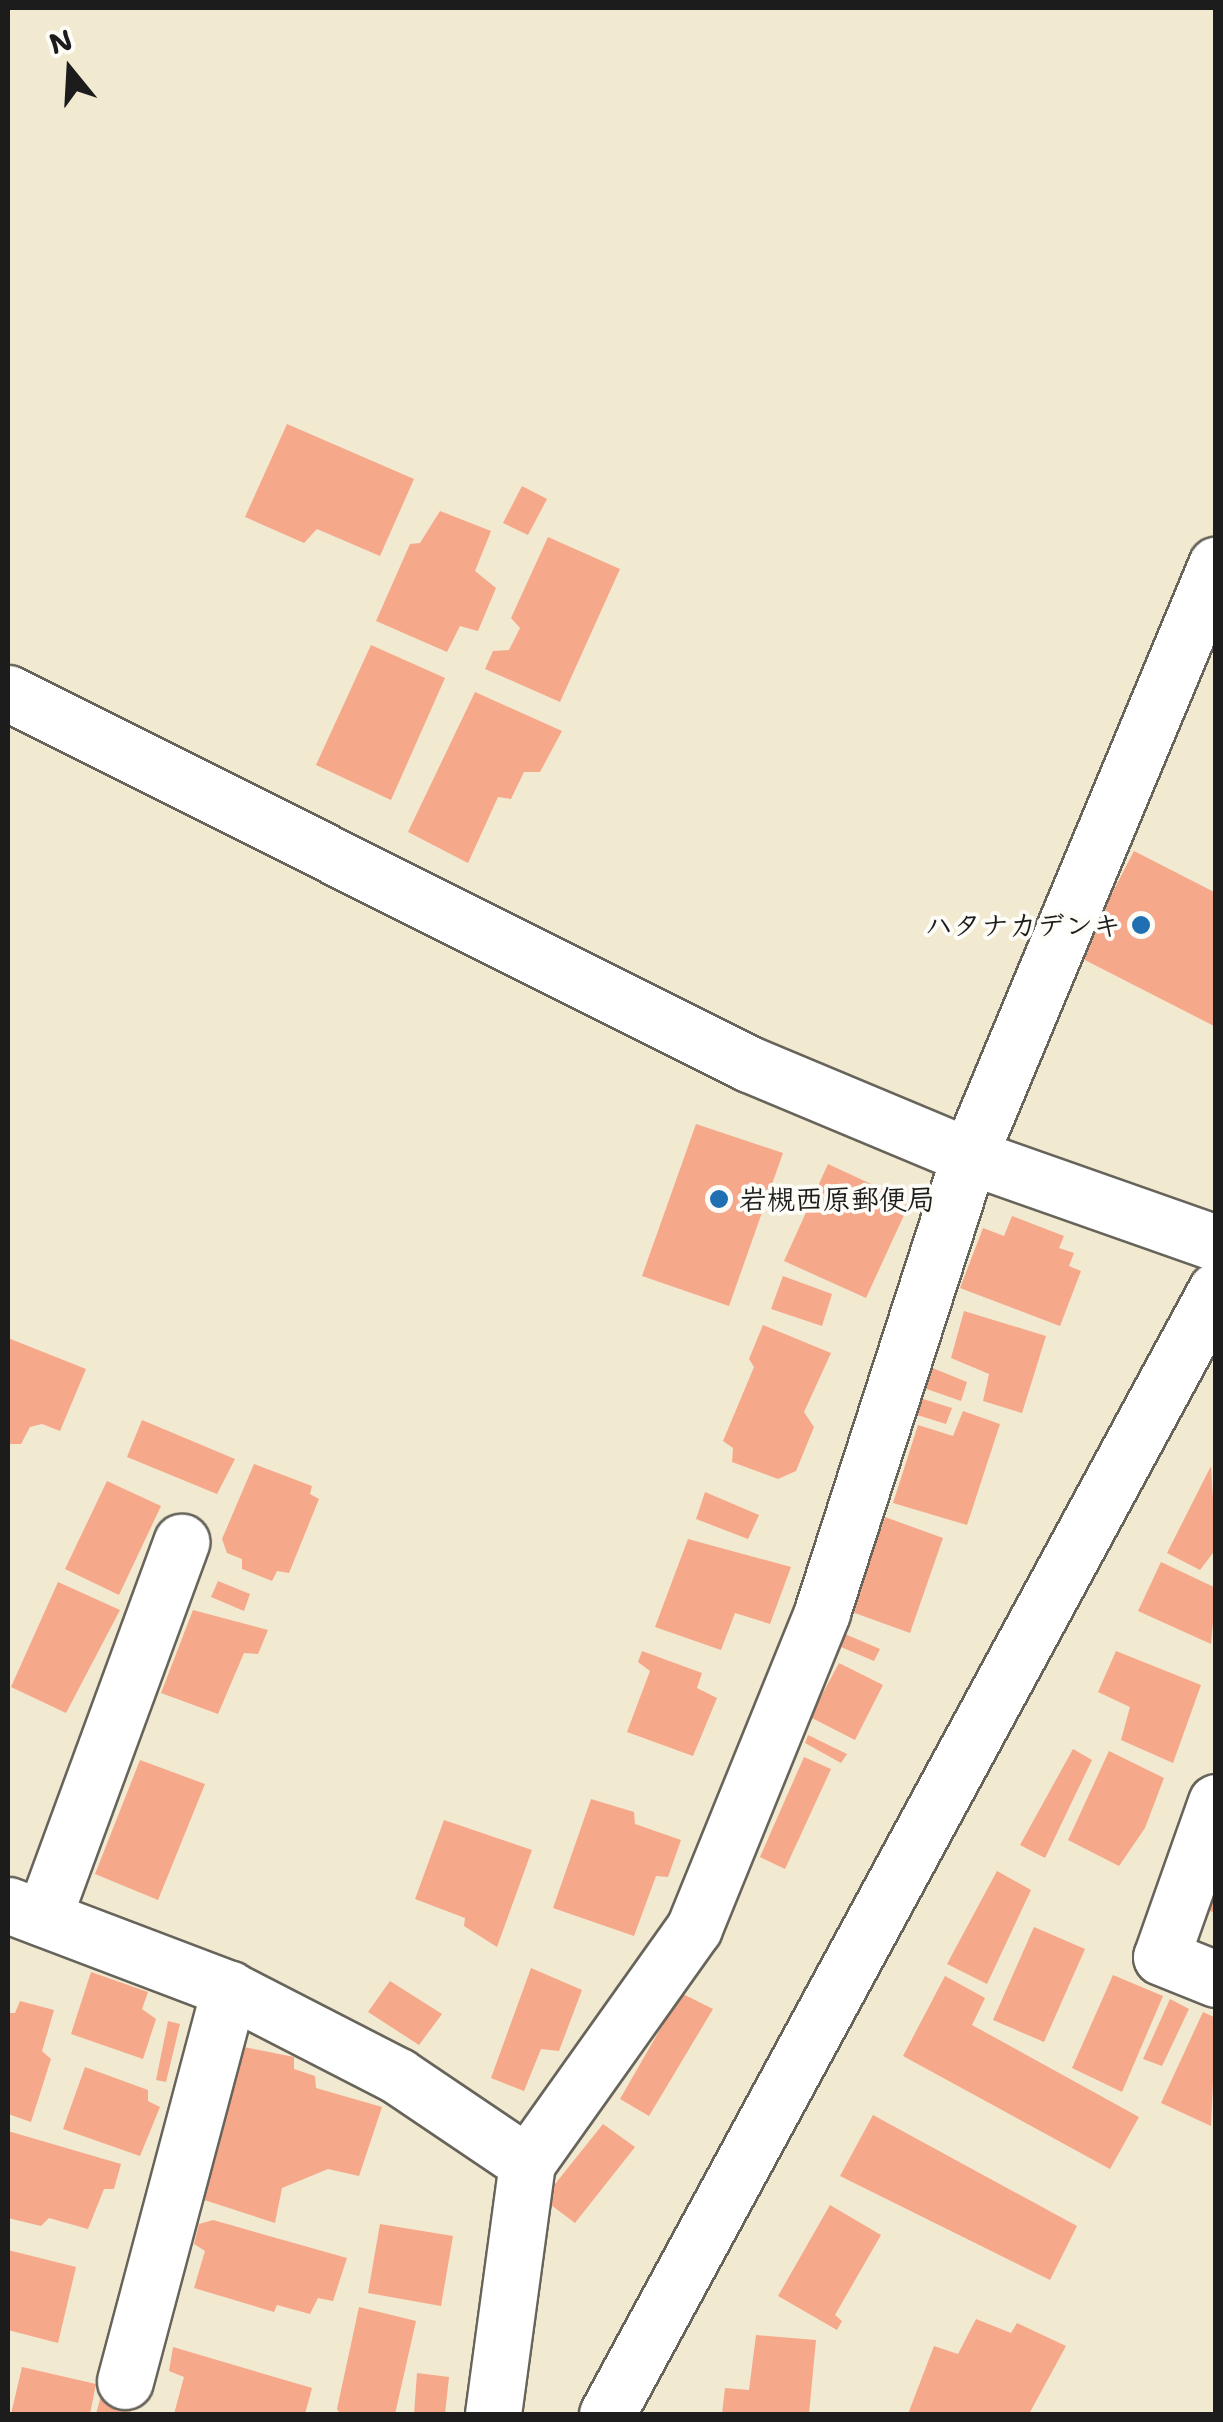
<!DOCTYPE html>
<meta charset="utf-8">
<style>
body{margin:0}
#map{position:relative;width:1223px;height:2422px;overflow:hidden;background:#f2e9d1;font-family:"Shantell Sans","Klee One",sans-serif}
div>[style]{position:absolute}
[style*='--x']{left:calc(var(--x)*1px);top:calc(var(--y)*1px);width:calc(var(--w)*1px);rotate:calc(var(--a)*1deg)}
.building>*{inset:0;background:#f6a88b}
.roads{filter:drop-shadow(2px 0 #67645b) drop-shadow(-2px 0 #67645b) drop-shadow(0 2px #67645b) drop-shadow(0 -2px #67645b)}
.street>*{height:55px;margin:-27.5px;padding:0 27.5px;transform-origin:27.5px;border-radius:27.5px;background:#fff}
.secondary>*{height:55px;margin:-27.5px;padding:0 27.5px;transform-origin:27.5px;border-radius:27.5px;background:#fff}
.dots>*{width:28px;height:28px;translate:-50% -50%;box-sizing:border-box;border:5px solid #fdfcf7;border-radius:50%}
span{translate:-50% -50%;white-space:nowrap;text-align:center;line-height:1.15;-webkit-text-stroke:8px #fdfcf7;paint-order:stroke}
.poi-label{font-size:28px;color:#1c1c1c;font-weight:700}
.right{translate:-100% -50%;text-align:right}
.left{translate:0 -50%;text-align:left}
.frame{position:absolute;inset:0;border:10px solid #1c1c1c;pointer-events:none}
.north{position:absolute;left:20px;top:20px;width:100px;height:100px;-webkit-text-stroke:8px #fdfcf7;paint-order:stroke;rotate:342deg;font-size:28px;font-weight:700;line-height:40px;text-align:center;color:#1c1c1c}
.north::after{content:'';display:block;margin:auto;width:35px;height:45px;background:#1c1c1c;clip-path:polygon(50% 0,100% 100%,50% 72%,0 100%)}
</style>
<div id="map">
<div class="building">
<i style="clip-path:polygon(287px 424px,414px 479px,380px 556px,317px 529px,304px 543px,245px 517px)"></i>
<i style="clip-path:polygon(522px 486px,547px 499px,528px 535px,503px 523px)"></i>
<i style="clip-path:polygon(440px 511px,491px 531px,475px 571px,496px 588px,478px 631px,460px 626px,447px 652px,376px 621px,410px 544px,420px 543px)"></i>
<i style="clip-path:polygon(548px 537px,620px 569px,560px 702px,485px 669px,493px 651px,509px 650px,520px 628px,511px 618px)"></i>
<i style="clip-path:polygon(371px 645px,445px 678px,391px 800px,316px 765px)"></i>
<i style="clip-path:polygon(475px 692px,562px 731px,540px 772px,524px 772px,511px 799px,498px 797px,468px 863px,408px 832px)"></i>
<i style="clip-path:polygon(1134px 851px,1216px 893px,1216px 1027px,1079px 957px)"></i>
<i style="clip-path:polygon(696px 1124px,783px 1153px,729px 1306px,642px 1276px)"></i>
<i style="clip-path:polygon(828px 1164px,910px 1202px,866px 1298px,784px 1261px)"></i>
<i style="clip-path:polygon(1012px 1216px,1064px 1236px,1059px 1248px,1074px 1253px,1069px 1266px,1081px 1271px,1060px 1326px,960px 1288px,983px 1228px,1004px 1236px)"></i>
<i style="clip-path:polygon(783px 1276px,832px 1294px,822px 1326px,771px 1309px)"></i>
<i style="clip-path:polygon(964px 1311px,1046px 1336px,1022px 1413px,983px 1401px,989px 1374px,951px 1358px)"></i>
<i style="clip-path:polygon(763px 1325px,831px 1353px,804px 1412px,814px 1427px,796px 1471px,778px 1479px,732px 1462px,733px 1448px,723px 1441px,754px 1367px,749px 1359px)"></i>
<i style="clip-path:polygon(8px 1338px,86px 1369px,60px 1431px,42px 1424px,30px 1427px,21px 1444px,8px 1444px)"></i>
<i style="clip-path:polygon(930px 1367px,967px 1382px,961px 1401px,921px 1387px)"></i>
<i style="clip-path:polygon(920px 1398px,952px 1408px,946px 1424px,914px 1414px)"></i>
<i style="clip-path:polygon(963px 1411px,1000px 1424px,967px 1525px,893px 1503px,918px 1425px,953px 1436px)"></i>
<i style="clip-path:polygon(142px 1420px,235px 1459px,217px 1494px,127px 1457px)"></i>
<i style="clip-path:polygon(254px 1464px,312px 1486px,310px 1494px,319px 1499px,289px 1573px,277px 1571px,272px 1581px,242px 1569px,242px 1559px,227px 1553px,222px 1539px)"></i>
<i style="clip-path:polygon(1211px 1466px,1216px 1549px,1200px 1570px,1167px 1553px)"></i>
<i style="clip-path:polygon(107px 1481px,161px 1506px,119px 1595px,65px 1569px)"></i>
<i style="clip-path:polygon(705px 1492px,759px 1515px,748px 1539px,696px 1519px)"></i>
<i style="clip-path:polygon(885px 1517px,943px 1538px,910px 1633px,852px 1612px)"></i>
<i style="clip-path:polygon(688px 1539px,791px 1567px,770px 1624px,735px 1613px,721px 1650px,655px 1627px)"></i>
<i style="clip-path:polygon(1161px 1562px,1216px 1588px,1211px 1644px,1138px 1611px)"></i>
<i style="clip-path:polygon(218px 1581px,250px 1594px,244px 1611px,211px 1597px)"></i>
<i style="clip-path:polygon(58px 1582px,120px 1610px,66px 1713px,11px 1687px)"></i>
<i style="clip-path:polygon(193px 1610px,268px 1630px,258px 1654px,244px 1653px,218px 1714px,161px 1693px)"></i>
<i style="clip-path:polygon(845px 1634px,880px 1649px,874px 1661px,841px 1647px)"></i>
<i style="clip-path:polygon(642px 1651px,702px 1673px,697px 1688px,717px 1698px,693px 1756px,627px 1732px,650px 1671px,638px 1662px)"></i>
<i style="clip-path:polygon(1116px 1651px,1201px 1685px,1173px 1763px,1121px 1740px,1130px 1707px,1098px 1692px)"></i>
<i style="clip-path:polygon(839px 1663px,883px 1685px,855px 1740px,810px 1717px)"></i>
<i style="clip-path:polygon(808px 1735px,847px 1754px,841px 1763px,805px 1743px)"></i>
<i style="clip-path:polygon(1073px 1749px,1092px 1760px,1045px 1858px,1020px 1845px)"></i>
<i style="clip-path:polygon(1109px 1751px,1164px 1778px,1145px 1828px,1119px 1866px,1068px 1840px)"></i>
<i style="clip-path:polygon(804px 1757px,831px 1769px,785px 1869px,760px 1857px)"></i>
<i style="clip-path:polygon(140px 1760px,205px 1784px,158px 1900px,95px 1874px)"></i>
<i style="clip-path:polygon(591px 1799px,634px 1812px,635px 1824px,681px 1840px,668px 1877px,656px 1876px,634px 1936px,553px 1908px)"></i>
<i style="clip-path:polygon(444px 1820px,532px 1850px,497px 1947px,464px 1926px,465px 1918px,415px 1899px)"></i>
<i style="clip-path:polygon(997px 1871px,1031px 1890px,987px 1984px,947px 1964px)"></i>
<i style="clip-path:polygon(1215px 1889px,1216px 1889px,1216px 1913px,1207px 1910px)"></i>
<i style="clip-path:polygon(1034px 1927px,1085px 1949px,1044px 2042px,993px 2020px)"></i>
<i style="clip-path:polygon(531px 1968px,582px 1990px,559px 2051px,541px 2049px,524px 2091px,491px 2078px)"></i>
<i style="clip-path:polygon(91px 1972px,148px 1992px,142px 2009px,156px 2019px,143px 2059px,71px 2034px)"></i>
<i style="clip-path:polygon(1113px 1975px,1163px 1996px,1122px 2092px,1072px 2068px)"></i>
<i style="clip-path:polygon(945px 1976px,985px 1998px,972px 2025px,1139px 2117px,1110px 2169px,903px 2056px)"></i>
<i style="clip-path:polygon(390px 1981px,442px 2014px,419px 2045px,368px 2012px)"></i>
<i style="clip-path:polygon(681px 1993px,713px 2009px,649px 2116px,620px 2099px)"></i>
<i style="clip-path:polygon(1170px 1999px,1189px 2009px,1162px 2066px,1143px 2059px)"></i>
<i style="clip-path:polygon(20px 2001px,54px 2010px,42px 2051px,51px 2059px,31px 2122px,8px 2114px,8px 2013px,15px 2013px)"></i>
<i style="clip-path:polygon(1203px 2012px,1216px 2018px,1211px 2126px,1161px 2103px)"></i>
<i style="clip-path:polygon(168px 2021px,180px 2024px,166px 2082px,156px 2080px)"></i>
<i style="clip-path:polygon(239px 2046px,294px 2057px,294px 2069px,315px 2076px,316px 2088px,382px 2107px,359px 2176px,328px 2169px,282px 2188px,275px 2223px,198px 2198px)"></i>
<i style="clip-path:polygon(85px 2067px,148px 2090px,148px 2101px,160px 2107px,140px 2156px,63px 2129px)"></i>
<i style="clip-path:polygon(873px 2115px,1077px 2226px,1050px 2280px,840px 2176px)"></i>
<i style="clip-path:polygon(603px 2124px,635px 2147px,575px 2223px,543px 2199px)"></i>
<i style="clip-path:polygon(8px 2131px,121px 2164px,114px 2189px,104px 2189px,88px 2229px,49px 2218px,41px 2226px,8px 2218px)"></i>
<i style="clip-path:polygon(830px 2205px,881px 2235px,835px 2315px,842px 2321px,837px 2330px,778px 2296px)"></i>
<i style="clip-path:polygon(213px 2220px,347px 2258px,333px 2301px,318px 2298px,310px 2314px,277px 2305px,274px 2312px,194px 2288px,205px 2251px,194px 2244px,199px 2224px)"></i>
<i style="clip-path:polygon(380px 2224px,453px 2236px,441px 2306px,368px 2293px)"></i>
<i style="clip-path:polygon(8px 2250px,76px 2267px,58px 2343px,8px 2330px)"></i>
<i style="clip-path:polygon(359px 2307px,416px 2321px,395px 2414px,340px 2414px,337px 2409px)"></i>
<i style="clip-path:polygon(976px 2319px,1011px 2333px,1017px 2323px,1066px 2346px,1029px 2414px,908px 2414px,934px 2346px,958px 2354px)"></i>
<i style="clip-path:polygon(756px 2335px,816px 2340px,809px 2414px,722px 2414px,725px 2388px,749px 2390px)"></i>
<i style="clip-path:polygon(173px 2347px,312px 2388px,305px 2414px,174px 2414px,184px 2377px,169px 2371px)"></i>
<i style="clip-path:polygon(22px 2367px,96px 2384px,90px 2414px,11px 2414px)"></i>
<i style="clip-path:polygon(417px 2373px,449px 2377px,445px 2414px,414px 2414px)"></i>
<i style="clip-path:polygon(102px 2392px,133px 2399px,130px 2414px,96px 2414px)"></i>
</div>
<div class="roads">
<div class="street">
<i style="--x:1216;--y:1802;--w:164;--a:109.5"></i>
<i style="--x:1161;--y:1957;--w:59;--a:21.8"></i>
<i style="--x:8;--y:1905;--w:236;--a:20.8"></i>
<i style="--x:229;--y:1989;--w:190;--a:27.2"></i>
<i style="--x:398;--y:2076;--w:156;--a:34"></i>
<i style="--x:43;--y:1918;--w:401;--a:-69.8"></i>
<i style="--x:125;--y:2381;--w:406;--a:-75.1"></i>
<i style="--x:493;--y:2414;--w:253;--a:-82.3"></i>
<i style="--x:527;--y:2163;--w:288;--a:-54.6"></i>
<i style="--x:694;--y:1928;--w:341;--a:-67.9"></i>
<i style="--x:822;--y:1612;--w:479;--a:-72.1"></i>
<i style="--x:969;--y:1156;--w:641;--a:-67.32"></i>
</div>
<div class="secondary">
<i style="--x:8;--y:693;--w:829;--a:26.6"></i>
<i style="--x:749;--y:1064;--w:238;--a:22.7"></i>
<i style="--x:969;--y:1156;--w:262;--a:19.4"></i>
<i style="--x:607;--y:2414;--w:1278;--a:-61.55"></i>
</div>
</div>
<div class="dots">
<i style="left:1141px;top:925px;background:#1f6fb2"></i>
<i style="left:719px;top:1199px;background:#1f6fb2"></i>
</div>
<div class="poi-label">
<span class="right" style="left:1121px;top:925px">ハタナカデンキ</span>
<span class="left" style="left:739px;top:1199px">岩槻西原郵便局</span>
</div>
<div class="frame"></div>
<div class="north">N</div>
</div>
